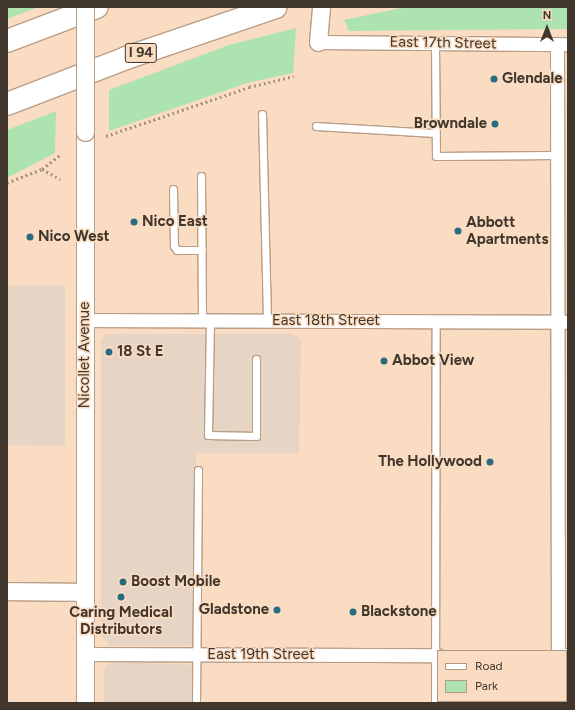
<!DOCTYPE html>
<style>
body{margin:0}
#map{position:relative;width:575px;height:710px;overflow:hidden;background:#fadcc2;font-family:Figtree,sans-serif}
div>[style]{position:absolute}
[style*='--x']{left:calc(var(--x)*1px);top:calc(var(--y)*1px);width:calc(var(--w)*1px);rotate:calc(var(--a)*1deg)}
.commercial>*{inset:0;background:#e6d5c4}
.green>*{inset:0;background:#ade2b1}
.path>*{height:2.5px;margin-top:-1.25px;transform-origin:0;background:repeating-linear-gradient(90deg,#a7927f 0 2px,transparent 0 5px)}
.roads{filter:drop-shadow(1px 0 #b99d85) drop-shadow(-1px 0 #b99d85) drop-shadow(0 1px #b99d85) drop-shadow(0 -1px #b99d85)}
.service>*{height:7px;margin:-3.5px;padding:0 3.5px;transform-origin:3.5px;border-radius:3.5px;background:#fff}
.minor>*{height:13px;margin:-6.5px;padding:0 6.5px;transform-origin:6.5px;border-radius:6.5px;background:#fff}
.tertiary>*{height:17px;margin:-8.5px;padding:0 8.5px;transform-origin:8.5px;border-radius:8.5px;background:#fff}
.motorway>*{height:22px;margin:-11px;padding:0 11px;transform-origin:11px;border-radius:11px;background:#fff}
.bridges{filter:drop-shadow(1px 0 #b99d85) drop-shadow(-1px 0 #b99d85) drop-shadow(0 1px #b99d85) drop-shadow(0 -1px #b99d85)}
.tertiary-bridge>*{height:17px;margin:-8.5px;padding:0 8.5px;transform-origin:8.5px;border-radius:8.5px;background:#fff}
.dots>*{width:11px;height:11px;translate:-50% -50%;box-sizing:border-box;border:2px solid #fadcc2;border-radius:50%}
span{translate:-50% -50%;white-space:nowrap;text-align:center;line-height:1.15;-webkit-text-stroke:3px #fadcc2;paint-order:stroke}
.shield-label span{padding:1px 3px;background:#fadcc2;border:1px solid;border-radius:3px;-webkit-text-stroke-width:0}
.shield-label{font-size:14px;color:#41362b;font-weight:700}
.street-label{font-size:15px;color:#41362b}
.poi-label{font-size:15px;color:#41362b;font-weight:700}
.left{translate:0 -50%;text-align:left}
.right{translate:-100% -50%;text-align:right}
.frame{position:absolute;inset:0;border:8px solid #41362b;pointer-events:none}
.legend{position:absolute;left:437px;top:650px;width:130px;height:52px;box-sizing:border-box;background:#fadcc2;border:1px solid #b09a86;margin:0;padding:5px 7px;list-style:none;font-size:12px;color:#41362b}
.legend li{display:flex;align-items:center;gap:8px;height:20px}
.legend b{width:20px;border:1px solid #b09a86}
.north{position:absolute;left:527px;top:8px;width:40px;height:40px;-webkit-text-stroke:3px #fadcc2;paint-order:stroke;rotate:0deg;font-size:11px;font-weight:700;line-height:16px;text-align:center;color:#41362b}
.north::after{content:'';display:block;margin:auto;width:14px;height:18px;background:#41362b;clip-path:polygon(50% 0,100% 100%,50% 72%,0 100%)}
</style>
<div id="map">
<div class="commercial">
<i style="clip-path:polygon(65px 285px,65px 446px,7px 445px,7px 286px)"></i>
<i style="clip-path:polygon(106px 334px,290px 334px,298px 337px,301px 342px,299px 453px,196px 453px,195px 645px,110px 646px,101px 635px,101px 342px)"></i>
<i style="clip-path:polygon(113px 662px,198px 665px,198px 703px,104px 703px,104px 670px,108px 664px)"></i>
</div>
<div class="green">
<i style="clip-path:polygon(7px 7px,39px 7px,7px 19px)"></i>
<i style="clip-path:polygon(406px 7px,568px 7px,568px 29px,349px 31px,344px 20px)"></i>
<i style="clip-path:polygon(296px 28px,293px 73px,247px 83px,109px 131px,109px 90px,229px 45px)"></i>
<i style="clip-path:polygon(56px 111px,55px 153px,7px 178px,7px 130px)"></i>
</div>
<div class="path">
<i style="--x:106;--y:136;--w:151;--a:-18.9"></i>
<i style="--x:249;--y:87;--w:46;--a:-13.7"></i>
<i style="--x:42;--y:169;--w:21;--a:29"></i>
<i style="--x:7;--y:183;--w:38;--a:-22"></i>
<i style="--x:42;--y:169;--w:23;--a:-38"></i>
</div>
<div class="roads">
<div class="service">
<i style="--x:435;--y:43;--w:113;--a:89.5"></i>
<i style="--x:436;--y:156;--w:121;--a:-0.5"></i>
<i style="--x:262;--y:114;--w:206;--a:88.6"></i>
<i style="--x:316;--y:126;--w:119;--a:3.4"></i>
<i style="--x:201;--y:176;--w:144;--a:89.6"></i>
<i style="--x:173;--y:189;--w:57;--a:89"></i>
<i style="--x:174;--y:246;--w:5;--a:53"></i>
<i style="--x:177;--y:250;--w:25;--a:0"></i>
<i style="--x:210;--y:320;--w:115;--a:91"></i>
<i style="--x:208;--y:435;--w:48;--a:1.2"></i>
<i style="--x:256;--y:436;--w:77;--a:-90"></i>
<i style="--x:196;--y:703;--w:233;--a:-89.5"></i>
<i style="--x:435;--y:703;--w:382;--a:-89.9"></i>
</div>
<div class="minor">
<i style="--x:318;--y:42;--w:250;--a:0.5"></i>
<i style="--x:557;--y:44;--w:607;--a:89.91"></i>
<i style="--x:85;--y:320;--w:483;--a:0.2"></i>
<i style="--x:85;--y:654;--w:353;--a:0.2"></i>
<i style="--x:566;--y:655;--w:2;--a:0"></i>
<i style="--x:558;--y:701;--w:2;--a:90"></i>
</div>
<div class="tertiary">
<i style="--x:318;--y:42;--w:35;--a:-85"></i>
<i style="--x:85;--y:132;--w:571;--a:90"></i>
<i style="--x:7;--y:591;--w:78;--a:0.7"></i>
</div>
<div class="motorway">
<i style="--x:7;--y:41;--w:96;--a:-20.7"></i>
<i style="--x:7;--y:104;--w:128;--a:-21.1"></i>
<i style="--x:126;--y:58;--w:158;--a:-18.8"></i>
</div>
</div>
<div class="bridges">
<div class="tertiary-bridge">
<i style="--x:85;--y:132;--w:125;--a:-90"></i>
</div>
</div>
<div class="dots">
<i style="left:494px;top:79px;background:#2a6c7f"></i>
<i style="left:495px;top:124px;background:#2a6c7f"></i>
<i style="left:134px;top:222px;background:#2a6c7f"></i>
<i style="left:458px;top:231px;background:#2a6c7f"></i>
<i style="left:30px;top:237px;background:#2a6c7f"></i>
<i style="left:109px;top:352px;background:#2a6c7f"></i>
<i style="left:384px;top:361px;background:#2a6c7f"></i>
<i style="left:490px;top:462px;background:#2a6c7f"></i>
<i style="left:123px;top:582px;background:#2a6c7f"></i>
<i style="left:121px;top:597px;background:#2a6c7f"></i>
<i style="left:277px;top:610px;background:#2a6c7f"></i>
<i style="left:353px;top:612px;background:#2a6c7f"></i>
</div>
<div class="shield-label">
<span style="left:141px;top:53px">I 94</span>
</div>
<div class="street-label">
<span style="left:443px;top:43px;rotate:1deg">East 17th Street</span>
<span style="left:326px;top:321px">East 18th Street</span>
<span style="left:85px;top:355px;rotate:-90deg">Nicollet Avenue</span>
<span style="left:261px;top:655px">East 19th Street</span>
</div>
<div class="poi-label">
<span class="left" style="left:502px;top:79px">Glendale</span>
<span class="right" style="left:487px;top:124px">Browndale</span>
<span class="left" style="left:142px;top:222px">Nico East</span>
<span class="left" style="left:466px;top:231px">Abbott<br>Apartments</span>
<span class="left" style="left:38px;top:237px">Nico West</span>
<span class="left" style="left:117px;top:352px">18 St E</span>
<span class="left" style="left:392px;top:361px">Abbot View</span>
<span class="right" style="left:482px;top:462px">The Hollywood</span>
<span class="left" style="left:131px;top:582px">Boost Mobile</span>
<span class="right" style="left:269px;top:610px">Gladstone</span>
<span style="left:121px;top:621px">Caring Medical<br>Distributors</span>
<span class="left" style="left:361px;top:612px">Blackstone</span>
</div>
<div class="frame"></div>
<ul class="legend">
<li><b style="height:5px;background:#fff"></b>Road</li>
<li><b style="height:11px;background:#ade2b1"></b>Park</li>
</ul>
<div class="north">N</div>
</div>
